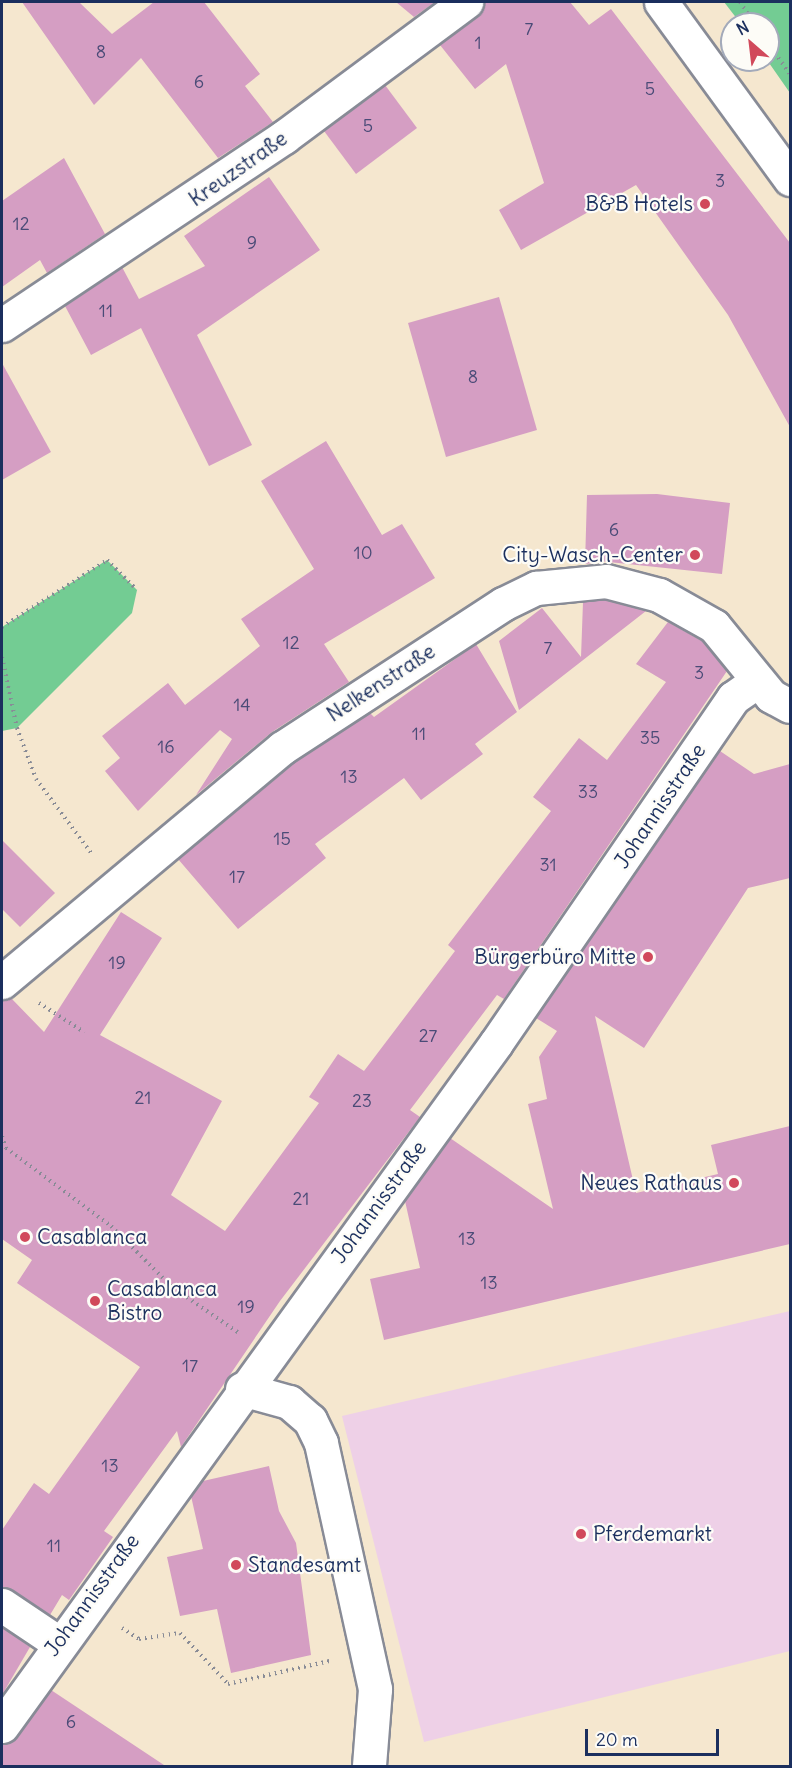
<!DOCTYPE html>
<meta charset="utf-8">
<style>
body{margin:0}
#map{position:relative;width:792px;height:1768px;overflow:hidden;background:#f5e7cf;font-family:Delius,sans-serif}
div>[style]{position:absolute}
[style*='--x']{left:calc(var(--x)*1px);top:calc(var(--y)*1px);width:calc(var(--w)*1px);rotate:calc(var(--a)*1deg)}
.built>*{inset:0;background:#eed0e7}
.green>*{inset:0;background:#73cc93}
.building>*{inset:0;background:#d59ec3}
.path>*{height:4px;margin-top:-2px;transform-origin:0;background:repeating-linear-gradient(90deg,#888b96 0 1.5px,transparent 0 6px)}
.roads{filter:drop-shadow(2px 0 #888b96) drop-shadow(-2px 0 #888b96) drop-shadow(0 2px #888b96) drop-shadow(0 -2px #888b96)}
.minor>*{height:33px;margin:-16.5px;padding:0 16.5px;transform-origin:16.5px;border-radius:16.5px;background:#fff}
.tertiary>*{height:33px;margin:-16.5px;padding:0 16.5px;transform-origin:16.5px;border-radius:16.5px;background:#fff}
.dots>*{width:16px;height:16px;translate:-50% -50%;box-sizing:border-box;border:3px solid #fdfcf7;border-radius:50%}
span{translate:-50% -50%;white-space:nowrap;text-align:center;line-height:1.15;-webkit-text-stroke:4.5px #fdfcf7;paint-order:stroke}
.number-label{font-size:18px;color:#4a4b77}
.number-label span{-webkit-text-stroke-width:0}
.street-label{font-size:21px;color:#1b2f5e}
.poi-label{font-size:21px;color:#1b2f5e}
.right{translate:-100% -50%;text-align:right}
.left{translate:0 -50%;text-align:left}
.frame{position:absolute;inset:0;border:3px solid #1b2f5e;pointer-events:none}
.north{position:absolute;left:720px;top:12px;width:60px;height:60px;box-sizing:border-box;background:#fdfcf7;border:2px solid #a3aaba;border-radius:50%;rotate:332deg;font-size:16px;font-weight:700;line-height:24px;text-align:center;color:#1b2f5e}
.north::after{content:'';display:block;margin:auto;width:21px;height:27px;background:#d1495b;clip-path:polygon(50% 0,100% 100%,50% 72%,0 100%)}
.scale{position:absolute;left:585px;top:1729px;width:134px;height:27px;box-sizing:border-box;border:3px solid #1b2f5e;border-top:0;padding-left:8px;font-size:18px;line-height:21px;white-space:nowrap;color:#1b2f5e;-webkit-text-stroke:4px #fdfcf7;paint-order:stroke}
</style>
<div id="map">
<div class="built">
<i style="clip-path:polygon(790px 1311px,790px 1651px,424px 1742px,342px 1416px)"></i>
</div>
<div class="green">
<i style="clip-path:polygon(724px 2px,790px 2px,790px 93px,767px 60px,768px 24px,741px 24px)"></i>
<i style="clip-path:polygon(107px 560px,137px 590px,132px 613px,17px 728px,2px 731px,2px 627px)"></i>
</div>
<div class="building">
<i style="clip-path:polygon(22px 2px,79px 2px,112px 34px,154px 2px,204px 2px,260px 74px,245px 86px,273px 122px,218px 158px,141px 58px,94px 105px)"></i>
<i style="clip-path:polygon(396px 2px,435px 2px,414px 17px)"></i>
<i style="clip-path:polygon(484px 2px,570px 2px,589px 25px,611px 9px,790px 243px,790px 427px,728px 315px,636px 185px,521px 250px,499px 210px,544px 183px,506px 64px,475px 89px,440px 45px,478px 17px)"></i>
<i style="clip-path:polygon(385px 85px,417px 128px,356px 174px,324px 131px)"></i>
<i style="clip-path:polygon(64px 158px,105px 234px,47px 273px,40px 260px,2px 287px,2px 201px)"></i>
<i style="clip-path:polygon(269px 177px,320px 250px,197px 335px,252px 445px,209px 466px,141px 328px,91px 355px,65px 306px,122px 267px,139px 299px,205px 266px,184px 236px)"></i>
<i style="clip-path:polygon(499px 297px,537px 430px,446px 457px,408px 323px)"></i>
<i style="clip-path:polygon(2px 363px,51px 452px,2px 480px)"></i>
<i style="clip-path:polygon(326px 441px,382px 535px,402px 524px,435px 578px,324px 644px,349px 682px,272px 732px,196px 795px,232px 739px,220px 730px,138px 811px,105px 771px,120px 758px,102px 736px,168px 683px,185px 705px,260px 646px,241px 619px,314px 569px,261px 481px)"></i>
<i style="clip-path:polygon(657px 494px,730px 503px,722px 574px,590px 560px,595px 563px,585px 564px,587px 495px)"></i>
<i style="clip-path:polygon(604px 600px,646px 611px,519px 710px,499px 641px,542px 608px,581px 657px,583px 602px)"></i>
<i style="clip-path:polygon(668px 622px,702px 641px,727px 671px,504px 999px,497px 995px,410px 1110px,420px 1117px,280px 1301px,181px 1447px,177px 1431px,104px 1531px,113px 1537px,69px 1600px,62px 1595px,50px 1615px,2px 1587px,2px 1530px,34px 1483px,49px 1494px,140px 1367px,17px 1283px,32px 1260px,2px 1239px,2px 1000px,11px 998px,44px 1032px,121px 912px,162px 938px,100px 1035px,222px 1101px,171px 1195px,225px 1231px,319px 1103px,309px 1097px,338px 1054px,364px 1071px,455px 951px,448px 945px,551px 811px,533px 797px,579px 738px,607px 760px,666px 682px,636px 664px)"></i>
<i style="clip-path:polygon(476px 644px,517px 712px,475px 744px,483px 754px,421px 800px,404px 778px,315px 844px,326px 858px,238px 929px,178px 859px,293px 763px,370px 713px,374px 717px)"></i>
<i style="clip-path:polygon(720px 751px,754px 774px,790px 764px,790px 878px,748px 888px,644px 1048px,595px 1016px,636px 1193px,718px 1174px,711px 1145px,790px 1126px,790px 1244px,384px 1340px,370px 1279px,420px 1268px,405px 1201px,450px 1138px,553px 1209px,528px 1104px,547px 1099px,539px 1057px,557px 1031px,536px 1018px)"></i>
<i style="clip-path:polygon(2px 840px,55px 893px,20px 927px,2px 909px)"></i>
<i style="clip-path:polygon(269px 1466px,279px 1511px,296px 1543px,311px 1655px,231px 1673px,217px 1609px,180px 1616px,167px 1557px,203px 1549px,191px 1496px,203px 1481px)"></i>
<i style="clip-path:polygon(2px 1627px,30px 1647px,2px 1695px)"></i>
<i style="clip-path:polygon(51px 1690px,167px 1767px,2px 1767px,2px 1744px,17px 1737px)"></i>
</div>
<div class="path">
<i style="--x:740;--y:2;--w:27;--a:56"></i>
<i style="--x:768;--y:43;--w:39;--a:55"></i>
<i style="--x:2;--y:627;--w:125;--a:-32.5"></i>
<i style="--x:107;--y:560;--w:42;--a:45"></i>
<i style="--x:2;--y:657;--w:73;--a:78.1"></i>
<i style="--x:17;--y:728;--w:54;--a:69.6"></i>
<i style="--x:36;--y:779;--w:94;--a:53.3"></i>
<i style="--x:39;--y:1003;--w:54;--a:32.8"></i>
<i style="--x:2;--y:1136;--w:13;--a:72"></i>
<i style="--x:6;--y:1148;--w:131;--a:36.6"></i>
<i style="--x:111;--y:1226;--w:86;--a:45"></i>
<i style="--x:172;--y:1287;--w:81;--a:34.5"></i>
<i style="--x:122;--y:1628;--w:20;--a:33"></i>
<i style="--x:139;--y:1639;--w:41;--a:-8.3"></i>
<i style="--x:180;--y:1633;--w:70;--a:46.7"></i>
<i style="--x:228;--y:1684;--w:104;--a:-12.8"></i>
</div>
<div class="roads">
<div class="minor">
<i style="--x:2;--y:325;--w:339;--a:-33.7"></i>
<i style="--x:284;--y:137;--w:227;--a:-36.6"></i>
<i style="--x:2;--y:982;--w:365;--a:-39.9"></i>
<i style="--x:282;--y:748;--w:264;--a:-33.1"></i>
<i style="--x:503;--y:604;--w:37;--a:-26"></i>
<i style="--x:536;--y:588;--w:70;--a:-5.7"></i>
<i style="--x:606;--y:581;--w:55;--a:14.8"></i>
<i style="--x:659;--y:595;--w:63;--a:29.4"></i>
<i style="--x:714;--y:626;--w:90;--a:50.8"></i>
<i style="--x:771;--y:696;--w:21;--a:28"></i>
<i style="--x:242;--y:1389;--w:49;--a:15.5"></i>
<i style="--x:289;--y:1402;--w:28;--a:41"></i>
<i style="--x:310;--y:1420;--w:25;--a:64"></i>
<i style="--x:321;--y:1443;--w:252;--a:77.6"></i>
<i style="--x:375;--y:1689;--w:77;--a:94.5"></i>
<i style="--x:2;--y:1605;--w:66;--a:33.9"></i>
<i style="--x:2;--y:1726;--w:843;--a:-54.12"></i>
<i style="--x:496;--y:1043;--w:419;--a:-55.5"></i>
<i style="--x:733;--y:698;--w:29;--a:-35"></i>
</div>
<div class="tertiary">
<i style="--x:661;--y:2;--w:219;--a:53.9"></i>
</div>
</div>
<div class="dots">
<i style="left:705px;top:204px;background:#d1495b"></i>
<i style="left:695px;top:555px;background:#d1495b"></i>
<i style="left:648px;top:957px;background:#d1495b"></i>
<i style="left:734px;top:1183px;background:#d1495b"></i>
<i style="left:25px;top:1237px;background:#d1495b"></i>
<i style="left:95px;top:1301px;background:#d1495b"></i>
<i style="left:581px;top:1534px;background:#d1495b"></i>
<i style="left:236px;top:1565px;background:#d1495b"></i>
</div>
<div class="number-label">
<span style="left:529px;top:29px">7</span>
<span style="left:478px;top:43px">1</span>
<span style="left:101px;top:52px">8</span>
<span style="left:199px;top:82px">6</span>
<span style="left:650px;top:89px">5</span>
<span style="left:368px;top:126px">5</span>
<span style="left:720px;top:181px">3</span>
<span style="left:21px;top:224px">12</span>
<span style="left:252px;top:243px">9</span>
<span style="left:106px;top:311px">11</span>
<span style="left:473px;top:377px">8</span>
<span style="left:614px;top:530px">6</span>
<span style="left:363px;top:553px">10</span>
<span style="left:291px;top:643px">12</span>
<span style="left:548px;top:648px">7</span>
<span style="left:699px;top:673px">3</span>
<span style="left:242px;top:705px">14</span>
<span style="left:419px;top:734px">11</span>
<span style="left:650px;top:738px">35</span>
<span style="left:166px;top:747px">16</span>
<span style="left:349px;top:777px">13</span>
<span style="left:588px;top:792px">33</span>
<span style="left:282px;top:839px">15</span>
<span style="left:548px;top:865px">31</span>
<span style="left:237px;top:877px">17</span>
<span style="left:117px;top:963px">19</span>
<span style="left:428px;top:1036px">27</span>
<span style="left:143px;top:1098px">21</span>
<span style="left:362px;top:1101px">23</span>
<span style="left:301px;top:1199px">21</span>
<span style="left:467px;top:1239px">13</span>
<span style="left:489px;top:1283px">13</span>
<span style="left:246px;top:1307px">19</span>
<span style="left:190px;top:1366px">17</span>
<span style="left:110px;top:1466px">13</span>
<span style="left:54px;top:1546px">11</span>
<span style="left:71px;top:1722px">6</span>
</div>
<div class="street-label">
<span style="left:238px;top:169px;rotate:-35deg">Kreuzstraße</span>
<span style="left:381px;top:683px;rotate:-33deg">Nelkenstraße</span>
<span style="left:660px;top:806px;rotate:-56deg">Johannisstraße</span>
<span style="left:379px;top:1202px;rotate:-54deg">Johannisstraße</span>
<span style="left:92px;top:1595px;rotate:-54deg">Johannisstraße</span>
</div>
<div class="poi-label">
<span class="right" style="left:693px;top:204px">B&amp;B Hotels</span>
<span class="right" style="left:683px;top:555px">City-Wasch-Center</span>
<span class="right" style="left:636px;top:957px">Bürgerbüro Mitte</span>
<span class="right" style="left:722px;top:1183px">Neues Rathaus</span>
<span class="left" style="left:37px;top:1237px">Casablanca</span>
<span class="left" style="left:107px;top:1301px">Casablanca<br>Bistro</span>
<span class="left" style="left:593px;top:1534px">Pferdemarkt</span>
<span class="left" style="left:248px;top:1565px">Standesamt</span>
</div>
<div class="frame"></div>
<div class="north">N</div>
<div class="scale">20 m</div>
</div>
